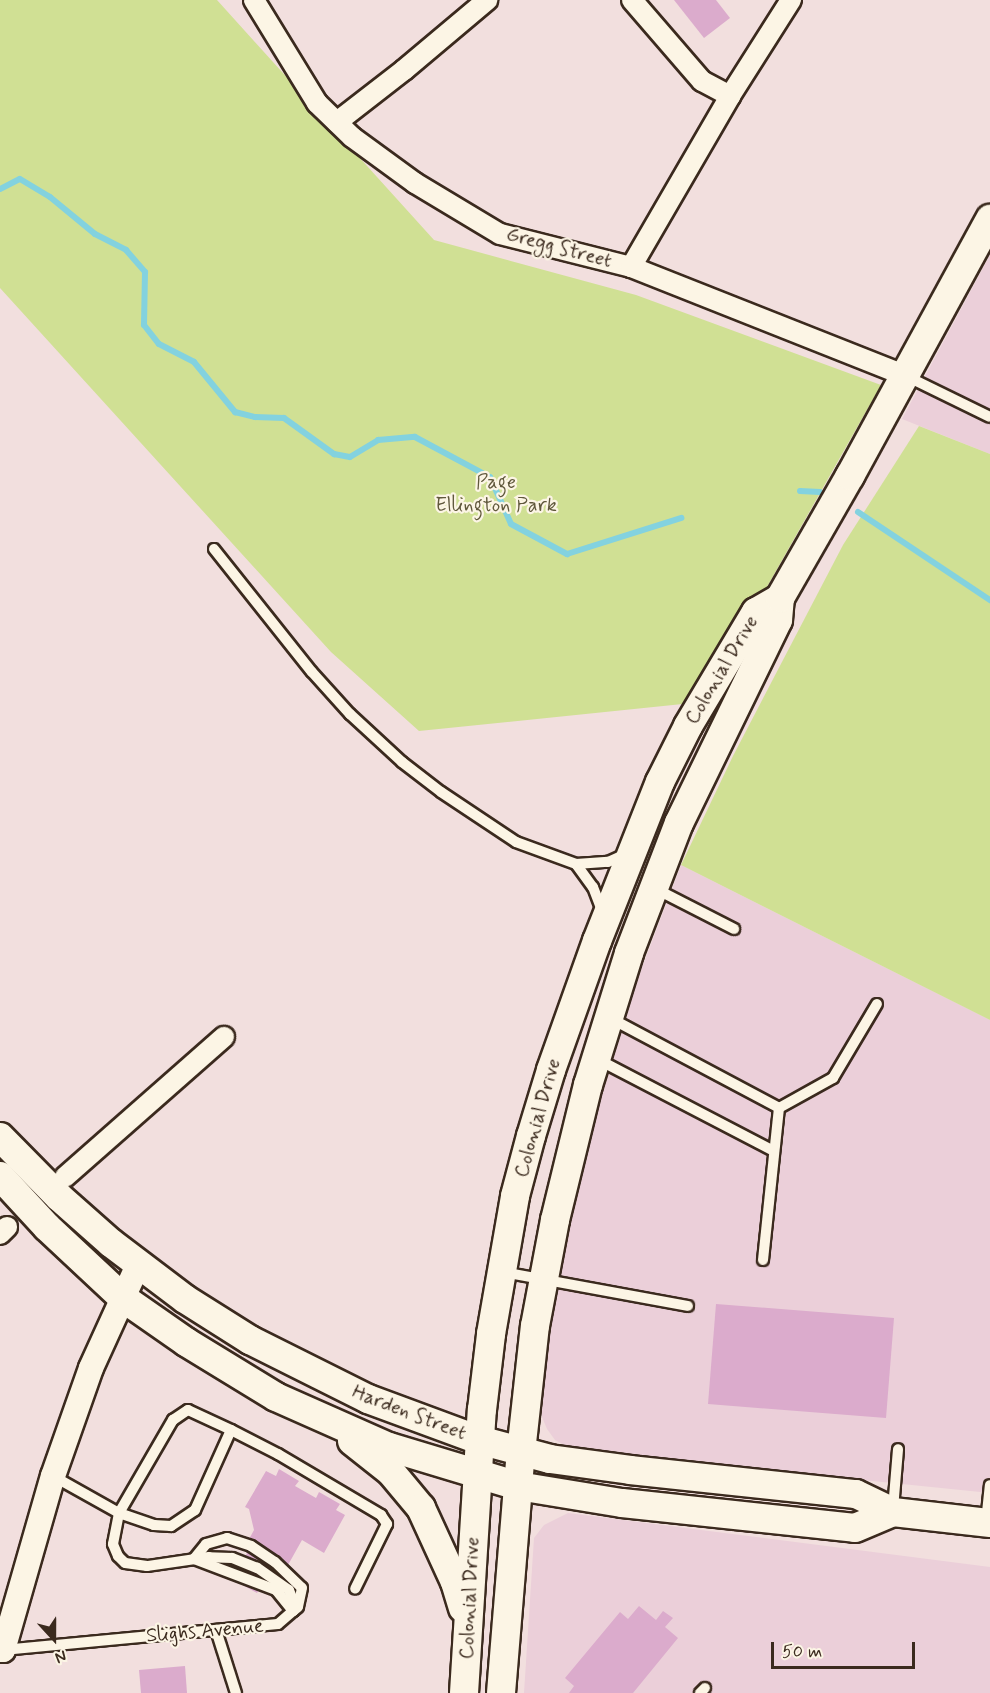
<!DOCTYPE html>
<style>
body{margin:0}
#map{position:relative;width:990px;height:1693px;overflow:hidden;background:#f2dfde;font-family:Mynerve,sans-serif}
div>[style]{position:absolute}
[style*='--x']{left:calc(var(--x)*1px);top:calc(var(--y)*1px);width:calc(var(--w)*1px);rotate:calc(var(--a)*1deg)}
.built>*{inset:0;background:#ebcfd9}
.green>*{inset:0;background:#d0e094}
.stream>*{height:6px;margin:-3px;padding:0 3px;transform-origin:3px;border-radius:3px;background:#83d2df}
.building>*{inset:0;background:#dbabcc}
.roads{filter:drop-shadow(2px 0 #3b2a1e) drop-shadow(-2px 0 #3b2a1e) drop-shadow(0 2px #3b2a1e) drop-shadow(0 -2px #3b2a1e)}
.service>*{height:10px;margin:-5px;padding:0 5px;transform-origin:5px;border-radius:5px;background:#fcf5e5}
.minor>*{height:20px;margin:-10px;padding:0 10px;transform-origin:10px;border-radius:10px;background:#fcf5e5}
.tertiary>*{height:24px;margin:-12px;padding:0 12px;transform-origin:12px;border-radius:12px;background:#fcf5e5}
.secondary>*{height:28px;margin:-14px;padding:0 14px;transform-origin:14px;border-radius:14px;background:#fcf5e5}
span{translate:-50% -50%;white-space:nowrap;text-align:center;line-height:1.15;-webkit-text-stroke:4.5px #fcf5e5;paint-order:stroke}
.street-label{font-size:20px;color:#3b2a1e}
.park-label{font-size:20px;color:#60583c}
.north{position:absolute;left:24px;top:1609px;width:60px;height:60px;-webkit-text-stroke:4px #fcf5e5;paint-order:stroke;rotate:159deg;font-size:16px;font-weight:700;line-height:24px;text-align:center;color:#3b2a1e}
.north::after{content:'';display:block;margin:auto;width:21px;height:27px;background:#3b2a1e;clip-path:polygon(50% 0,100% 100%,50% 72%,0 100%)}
.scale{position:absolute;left:771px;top:1642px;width:144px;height:27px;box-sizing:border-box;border:3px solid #3b2a1e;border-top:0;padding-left:8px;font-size:18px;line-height:21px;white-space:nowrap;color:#3b2a1e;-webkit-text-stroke:4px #fcf5e5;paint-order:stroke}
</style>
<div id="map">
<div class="built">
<i style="clip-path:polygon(990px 255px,990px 454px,902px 419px)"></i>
<i style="clip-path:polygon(681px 865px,990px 1020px,990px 1493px,587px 1452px,568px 1447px,555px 1440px,547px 1429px,542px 1417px,539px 1385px,572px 1212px,612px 1047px)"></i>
<i style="clip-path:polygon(568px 1513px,990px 1567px,990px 1693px,524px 1693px,534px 1538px,544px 1525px)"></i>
</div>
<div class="green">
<i style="clip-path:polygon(0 0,217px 0,434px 240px,636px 295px,881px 385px,702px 702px,419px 731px,331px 652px,0 288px)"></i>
<i style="clip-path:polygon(919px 426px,990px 454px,990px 1020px,681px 865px,733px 756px,843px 545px)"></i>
</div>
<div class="stream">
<i style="--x:0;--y:189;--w:22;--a:-27"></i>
<i style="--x:20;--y:179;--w:35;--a:31"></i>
<i style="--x:50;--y:197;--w:58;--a:39.4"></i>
<i style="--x:95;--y:234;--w:35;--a:27"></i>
<i style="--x:126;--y:250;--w:29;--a:49"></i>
<i style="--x:145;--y:272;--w:53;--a:91.1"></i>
<i style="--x:144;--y:325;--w:24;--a:52"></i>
<i style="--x:159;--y:344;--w:39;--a:27"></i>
<i style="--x:194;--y:362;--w:65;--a:50.6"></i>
<i style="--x:235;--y:412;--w:21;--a:14"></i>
<i style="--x:255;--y:417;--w:29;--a:2"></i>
<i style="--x:284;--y:418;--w:62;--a:35.8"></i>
<i style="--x:334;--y:454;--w:16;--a:11"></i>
<i style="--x:350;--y:457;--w:33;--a:-31"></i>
<i style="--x:378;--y:440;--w:37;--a:-5"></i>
<i style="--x:415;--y:437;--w:85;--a:28.1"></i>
<i style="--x:490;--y:477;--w:51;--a:65.9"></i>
<i style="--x:511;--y:524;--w:64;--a:28.2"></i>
<i style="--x:567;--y:554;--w:120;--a:-17.5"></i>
<i style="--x:800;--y:491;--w:20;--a:3"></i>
<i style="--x:858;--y:512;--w:159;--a:33.7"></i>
</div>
<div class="building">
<i style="clip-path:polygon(674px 0,716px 0,730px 18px,704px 38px)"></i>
<i style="clip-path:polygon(716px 1304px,894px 1318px,886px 1418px,708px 1404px)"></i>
<i style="clip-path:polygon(279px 1469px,299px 1481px,295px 1486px,316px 1498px,319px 1492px,340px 1504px,336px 1510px,345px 1515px,324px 1553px,302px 1540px,288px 1565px,277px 1559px,257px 1593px,232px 1579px,253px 1543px,248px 1541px,254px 1530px,249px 1509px,245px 1507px,266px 1471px,276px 1476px)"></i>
<i style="clip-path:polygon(639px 1606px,656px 1620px,663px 1611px,673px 1618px,665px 1627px,678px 1638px,633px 1693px,569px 1693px,574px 1686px,565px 1678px,620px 1612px,628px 1619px)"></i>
<i style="clip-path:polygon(185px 1666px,187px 1693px,141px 1693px,139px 1670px)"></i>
</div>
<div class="roads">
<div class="service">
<i style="--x:906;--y:376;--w:93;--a:26"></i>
<i style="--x:214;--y:549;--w:157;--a:51.5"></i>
<i style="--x:312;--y:672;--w:57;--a:47.9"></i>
<i style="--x:350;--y:714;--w:71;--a:42.7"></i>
<i style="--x:402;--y:762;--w:49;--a:37.6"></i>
<i style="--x:441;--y:792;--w:90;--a:33.7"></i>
<i style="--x:516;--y:842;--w:64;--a:20.1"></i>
<i style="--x:576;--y:864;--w:32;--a:-4"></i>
<i style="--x:608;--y:862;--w:20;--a:-24"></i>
<i style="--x:576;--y:864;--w:29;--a:54"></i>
<i style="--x:593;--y:887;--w:25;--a:69"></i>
<i style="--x:654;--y:888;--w:90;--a:27.1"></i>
<i style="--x:610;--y:1018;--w:191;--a:28"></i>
<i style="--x:597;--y:1059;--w:199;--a:27.5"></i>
<i style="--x:779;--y:1108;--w:62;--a:-29.1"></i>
<i style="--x:833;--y:1078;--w:86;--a:-59.3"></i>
<i style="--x:763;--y:1260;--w:153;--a:-84"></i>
<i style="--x:503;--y:1272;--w:188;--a:10.4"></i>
<i style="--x:231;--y:1430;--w:88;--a:114.2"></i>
<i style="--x:195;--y:1510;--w:29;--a:146"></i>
<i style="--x:171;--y:1526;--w:17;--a:-177"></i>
<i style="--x:154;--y:1525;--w:37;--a:-161"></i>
<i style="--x:119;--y:1513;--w:108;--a:-59.9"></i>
<i style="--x:173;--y:1420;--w:18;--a:-34"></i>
<i style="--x:188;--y:1410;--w:47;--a:24.9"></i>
<i style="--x:231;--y:1430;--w:53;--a:27.1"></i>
<i style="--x:278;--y:1454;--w:120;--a:30.6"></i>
<i style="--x:381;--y:1515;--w:11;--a:56"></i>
<i style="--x:387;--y:1524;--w:72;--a:116.2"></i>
<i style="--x:893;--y:1509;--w:60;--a:-85.2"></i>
<i style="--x:986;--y:1522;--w:37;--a:-84"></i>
<i style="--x:227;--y:1538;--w:25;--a:18"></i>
<i style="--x:251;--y:1546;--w:29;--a:34"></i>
<i style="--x:275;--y:1562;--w:37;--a:44"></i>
<i style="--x:302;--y:1588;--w:19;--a:102"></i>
<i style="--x:298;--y:1607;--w:6;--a:141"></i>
<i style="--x:293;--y:1611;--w:27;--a:-129"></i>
<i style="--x:276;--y:1590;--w:88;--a:-159.3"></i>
<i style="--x:194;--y:1559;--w:19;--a:-51"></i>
<i style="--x:206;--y:1544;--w:22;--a:-16"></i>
<i style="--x:216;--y:1630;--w:66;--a:72.4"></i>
<i style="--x:3;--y:1650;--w:276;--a:-5.4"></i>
<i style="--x:278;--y:1624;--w:20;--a:-41"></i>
<i style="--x:293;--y:1611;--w:11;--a:-90"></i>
<i style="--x:293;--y:1600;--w:11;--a:-112"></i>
<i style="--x:289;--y:1590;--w:39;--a:-145"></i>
<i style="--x:257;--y:1568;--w:27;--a:-158"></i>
<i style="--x:232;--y:1558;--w:23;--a:-178"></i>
<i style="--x:209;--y:1557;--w:63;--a:171.7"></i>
<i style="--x:147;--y:1566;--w:22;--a:-172"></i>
<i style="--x:125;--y:1563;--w:10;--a:-135"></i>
<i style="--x:118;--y:1556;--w:13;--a:-113"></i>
<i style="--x:113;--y:1544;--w:32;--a:-79"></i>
<i style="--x:119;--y:1513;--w:76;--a:-150.7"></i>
<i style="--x:700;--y:1693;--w:7;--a:-45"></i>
</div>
<div class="minor">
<i style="--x:254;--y:0;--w:121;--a:58.5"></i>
<i style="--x:317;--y:103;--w:49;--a:44.2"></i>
<i style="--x:352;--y:137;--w:78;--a:36.1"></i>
<i style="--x:415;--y:183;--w:99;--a:31"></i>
<i style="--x:500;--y:234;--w:135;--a:14.1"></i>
<i style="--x:631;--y:267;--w:296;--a:21.6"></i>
<i style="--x:632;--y:0;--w:107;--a:49.2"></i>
<i style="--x:702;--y:81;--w:32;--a:28"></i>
<i style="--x:337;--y:122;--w:85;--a:-37.8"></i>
<i style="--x:404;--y:70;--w:109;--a:-40.1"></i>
<i style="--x:631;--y:267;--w:198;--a:-59.9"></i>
<i style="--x:730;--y:96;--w:114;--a:-57.6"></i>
<i style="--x:65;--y:1177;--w:212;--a:-41.4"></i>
<i style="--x:0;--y:1234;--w:10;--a:-45"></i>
</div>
<div class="tertiary">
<i style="--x:0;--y:1650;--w:3;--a:0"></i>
<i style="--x:3;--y:1650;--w:181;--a:-74"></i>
<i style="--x:53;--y:1476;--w:114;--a:-70.6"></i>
<i style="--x:91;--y:1368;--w:113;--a:-65.5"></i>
</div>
<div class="secondary">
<i style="--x:0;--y:1137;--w:84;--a:45.5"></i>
<i style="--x:59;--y:1197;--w:69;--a:41.5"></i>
<i style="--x:111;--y:1243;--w:93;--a:37.1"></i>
<i style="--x:185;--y:1299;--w:77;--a:32.2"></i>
<i style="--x:250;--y:1340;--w:132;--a:26.6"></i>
<i style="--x:368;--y:1399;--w:118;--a:20.3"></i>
<i style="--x:479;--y:1440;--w:73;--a:15"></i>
<i style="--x:550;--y:1459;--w:81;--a:7.8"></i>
<i style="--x:630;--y:1470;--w:227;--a:6.1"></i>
<i style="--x:856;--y:1494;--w:41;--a:25.9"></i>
<i style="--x:893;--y:1512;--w:98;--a:6.5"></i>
<i style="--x:0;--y:1176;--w:69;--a:47.3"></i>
<i style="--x:47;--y:1227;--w:104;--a:43.1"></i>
<i style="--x:123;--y:1298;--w:77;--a:34.9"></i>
<i style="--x:186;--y:1342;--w:105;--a:31.4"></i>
<i style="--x:276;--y:1397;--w:124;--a:23.9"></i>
<i style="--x:389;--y:1447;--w:135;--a:16.8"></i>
<i style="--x:518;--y:1486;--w:105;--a:9.3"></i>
<i style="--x:622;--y:1503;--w:234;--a:6.1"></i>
<i style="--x:855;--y:1528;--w:41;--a:-22.8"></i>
<i style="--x:352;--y:1441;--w:50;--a:38.5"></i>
<i style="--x:391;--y:1472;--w:47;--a:50.2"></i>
<i style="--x:421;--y:1508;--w:81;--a:65.3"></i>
<i style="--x:455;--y:1582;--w:27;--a:73"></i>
<i style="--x:464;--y:1693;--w:284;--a:-86.4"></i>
<i style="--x:482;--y:1410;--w:77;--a:-83.2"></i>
<i style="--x:491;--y:1334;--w:140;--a:-80.1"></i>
<i style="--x:515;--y:1196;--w:62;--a:-75.1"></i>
<i style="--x:531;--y:1136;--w:69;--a:-73.1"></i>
<i style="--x:551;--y:1070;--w:137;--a:-70.4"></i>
<i style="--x:597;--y:941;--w:171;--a:-68.4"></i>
<i style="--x:660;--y:782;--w:63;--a:-63.4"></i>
<i style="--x:688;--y:726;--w:133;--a:-59.2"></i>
<i style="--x:756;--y:612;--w:28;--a:-30"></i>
<i style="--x:501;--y:1693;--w:242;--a:-85.3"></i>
<i style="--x:521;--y:1452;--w:127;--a:-83.7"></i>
<i style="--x:535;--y:1326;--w:108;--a:-79.3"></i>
<i style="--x:555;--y:1220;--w:139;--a:-76.3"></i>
<i style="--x:588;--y:1085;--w:138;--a:-72.7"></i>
<i style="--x:629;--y:953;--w:139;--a:-69"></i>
<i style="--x:679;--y:823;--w:226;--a:-64"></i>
<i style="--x:778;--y:620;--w:22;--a:-85"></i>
<i style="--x:780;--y:598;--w:141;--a:-60.2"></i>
<i style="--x:850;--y:476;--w:293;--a:-61.4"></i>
</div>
</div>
<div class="street-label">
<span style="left:559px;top:248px;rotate:15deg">Gregg Street</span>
<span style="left:722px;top:670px;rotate:-59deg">Colonial Drive</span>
<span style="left:538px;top:1118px;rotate:-74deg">Colonial Drive</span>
<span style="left:409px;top:1413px;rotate:21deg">Harden Street</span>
<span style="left:470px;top:1598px;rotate:-87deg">Colonial Drive</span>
<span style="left:205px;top:1631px;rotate:-5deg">Slighs Avenue</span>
</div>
<div class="park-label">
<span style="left:496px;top:494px">Page<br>Ellington Park</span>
</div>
<div class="north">N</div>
<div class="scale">50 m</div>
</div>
